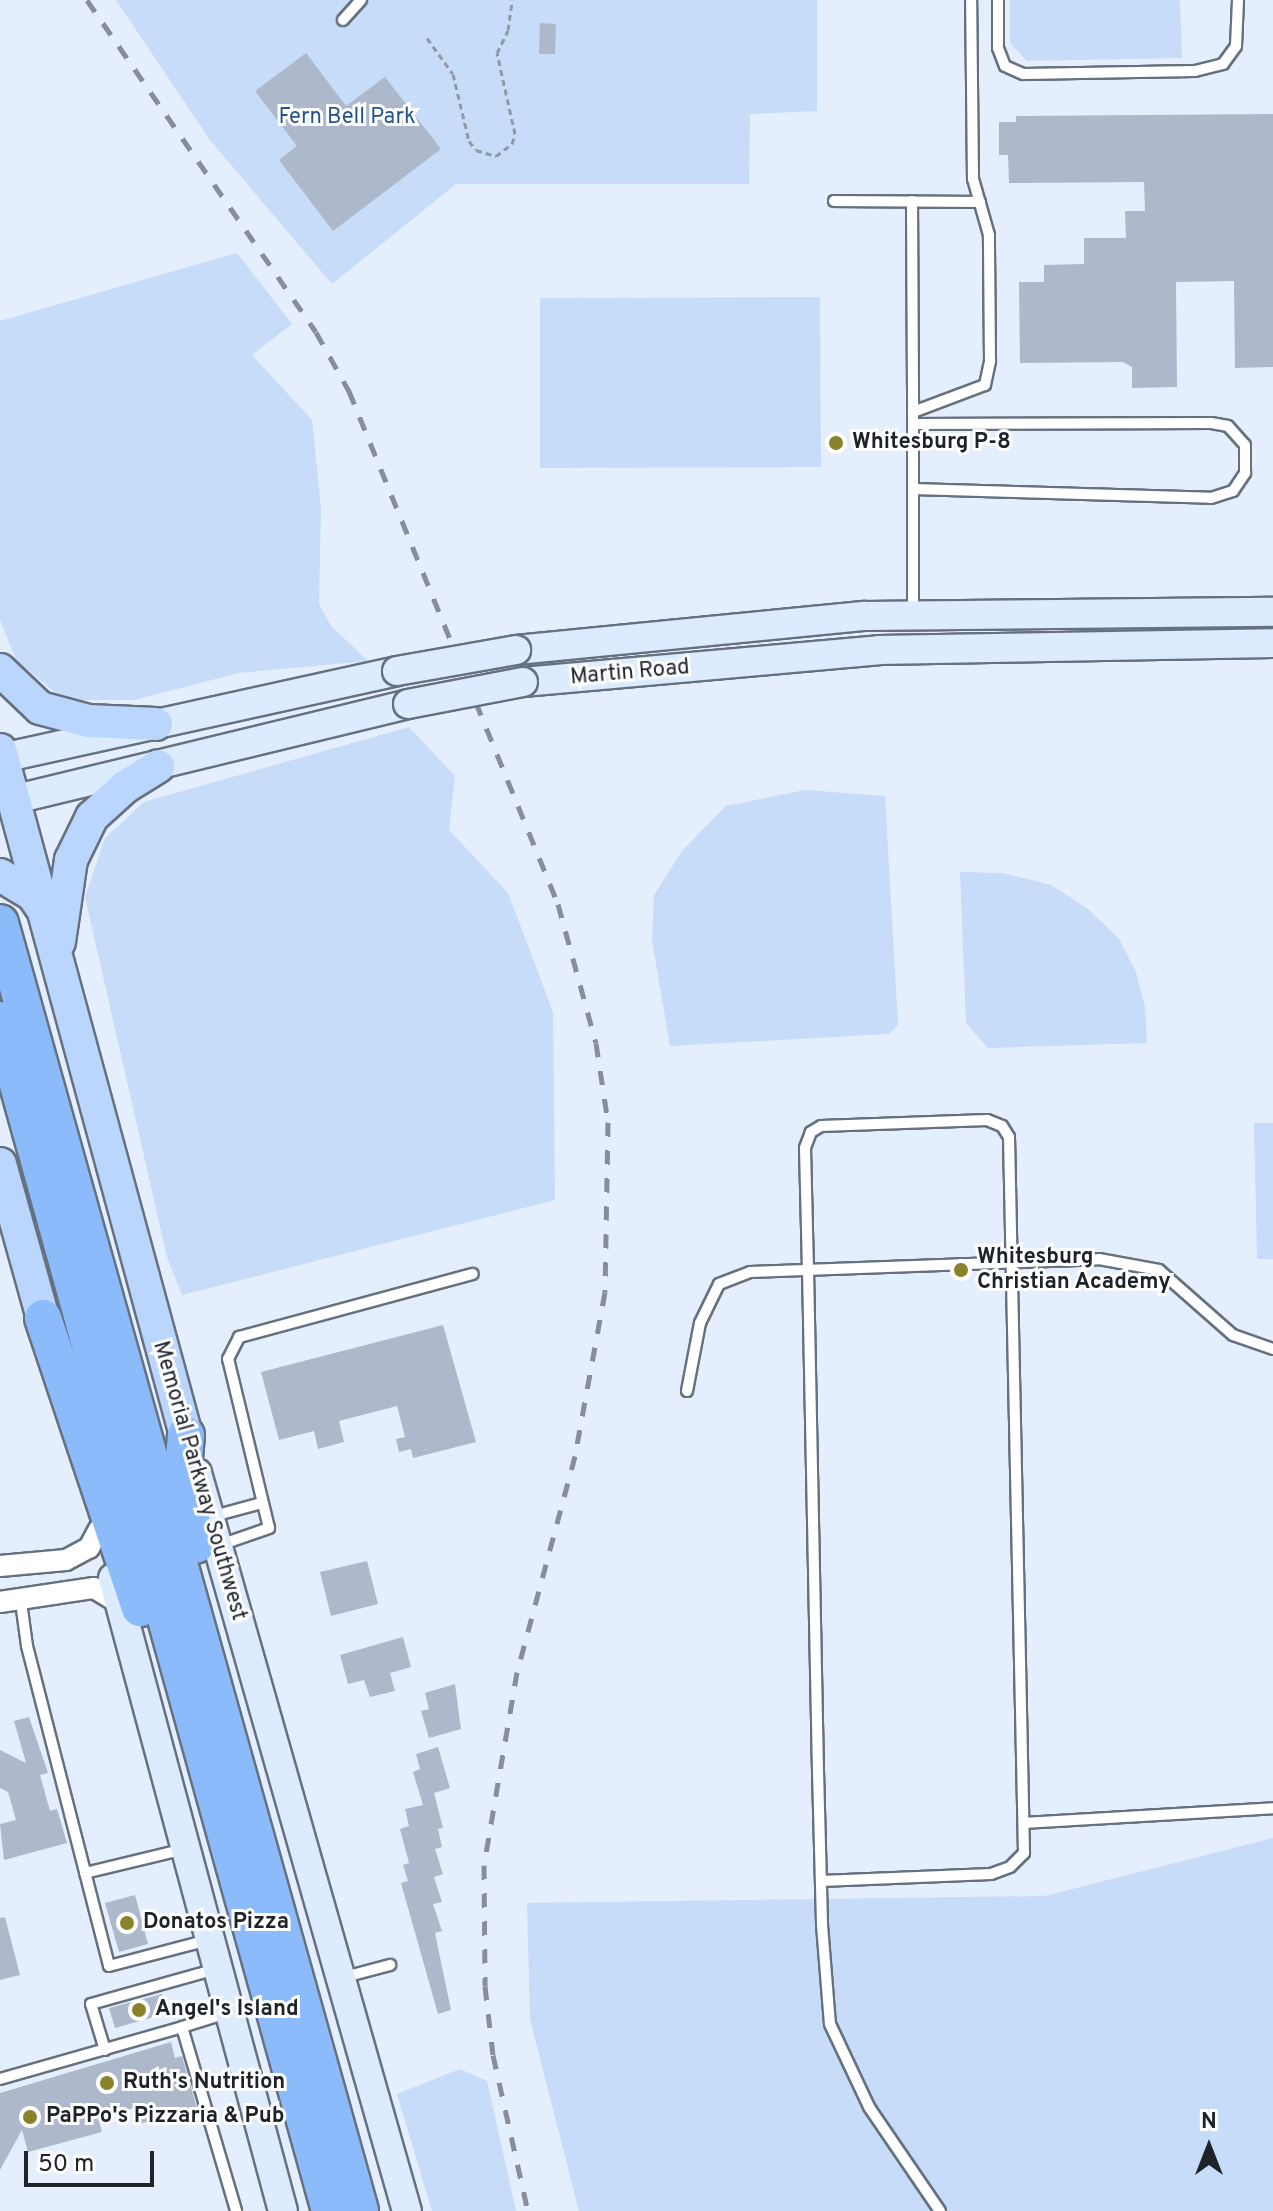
<!DOCTYPE html>
<style>
body{margin:0}
#map{position:relative;width:1273px;height:2211px;overflow:hidden;background:#e4eefc;font-family:Overpass,sans-serif}
div>[style]{position:absolute}
[style*='--x']{left:calc(var(--x)*1px);top:calc(var(--y)*1px);width:calc(var(--w)*1px);rotate:calc(var(--a)*1deg)}
.green>*{inset:0;background:#c6dcf9}
.building>*{inset:0;background:#adb9ca}
.path>*{height:3px;margin-top:-1.5px;transform-origin:0;background:repeating-linear-gradient(90deg,#9199a4 0 6px,transparent 0 10px)}
.roads{filter:drop-shadow(2px 0 #667180) drop-shadow(-2px 0 #667180) drop-shadow(0 2px #667180) drop-shadow(0 -2px #667180)}
.lane>*{height:10px;margin:-5px;padding:0 5px;transform-origin:5px;border-radius:5px;background:#fff}
.street>*{height:20px;margin:-10px;padding:0 10px;transform-origin:10px;border-radius:10px;background:#fff}
.secondary>*{height:28px;margin:-14px;padding:0 14px;transform-origin:14px;border-radius:14px;background:#dcebfe}
.primary>*{height:32px;margin:-16px;padding:0 16px;transform-origin:16px;border-radius:16px;background:#bad6fd}
.highway>*{height:36px;margin:-18px;padding:0 18px;transform-origin:18px;border-radius:18px;background:#8cbbfb}
.rail>*{height:5px;margin-top:-2.5px;transform-origin:0;background:repeating-linear-gradient(90deg,#878e99 0 14px,transparent 0 28px)}
.bridges{filter:drop-shadow(2px 0 #667180) drop-shadow(-2px 0 #667180) drop-shadow(0 2px #667180) drop-shadow(0 -2px #667180)}
.secondary-bridge>*{height:28px;margin:-14px;padding:0 14px;transform-origin:14px;border-radius:14px;background:#dcebfe}
.dots>*{width:22px;height:22px;translate:-50% -50%;box-sizing:border-box;border:4px solid #fff;border-radius:50%}
span{translate:-50% -50%;white-space:nowrap;text-align:center;line-height:1.15;-webkit-text-stroke:6px #fff;paint-order:stroke}
.park-label{font-size:22px;color:#25538e}
.poi-label{font-size:22px;color:#1e2229;font-weight:700}
.left{translate:0 -50%;text-align:left}
.street-label{font-size:22px;color:#1e2229}
.north{position:absolute;left:1169px;top:2107px;width:80px;height:80px;-webkit-text-stroke:6px #fff;paint-order:stroke;rotate:0deg;font-size:22px;font-weight:700;line-height:32px;text-align:center;color:#1e2229}
.north::after{content:'';display:block;margin:auto;width:28px;height:36px;background:#1e2229;clip-path:polygon(50% 0,100% 100%,50% 72%,0 100%)}
.scale{position:absolute;left:24px;top:2151px;width:130px;height:36px;box-sizing:border-box;border:4px solid #1e2229;border-top:0;padding-left:10px;font-size:24px;line-height:28px;white-space:nowrap;color:#1e2229;-webkit-text-stroke:6px #fff;paint-order:stroke}
</style>
<div id="map">
<div class="green">
<i style="clip-path:polygon(116px 0,817px 0,817px 111px,750px 114px,749px 184px,456px 184px,332px 284px,210px 140px)"></i>
<i style="clip-path:polygon(1010px 0,1180px 0,1182px 58px,1027px 61px,1010px 43px)"></i>
<i style="clip-path:polygon(237px 253px,292px 324px,252px 355px,312px 420px,321px 508px,319px 604px,331px 626px,368px 661px,239px 673px,134px 700px,64px 700px,16px 660px,0 620px,0 321px)"></i>
<i style="clip-path:polygon(820px 297px,821px 467px,540px 468px,540px 298px)"></i>
<i style="clip-path:polygon(409px 727px,455px 776px,449px 830px,508px 893px,553px 1012px,555px 1200px,182px 1295px,167px 1257px,85px 897px,105px 838px,144px 802px)"></i>
<i style="clip-path:polygon(805px 790px,885px 796px,898px 1025px,889px 1034px,670px 1046px,652px 940px,654px 895px,682px 851px,726px 806px)"></i>
<i style="clip-path:polygon(960px 872px,1003px 873px,1051px 885px,1088px 909px,1119px 939px,1136px 972px,1145px 1007px,1147px 1043px,988px 1048px,966px 1023px)"></i>
<i style="clip-path:polygon(1254px 1123px,1273px 1123px,1273px 1259px,1257px 1259px)"></i>
<i style="clip-path:polygon(1273px 1838px,1273px 2211px,579px 2211px,530px 2019px,527px 1903px,1045px 1896px)"></i>
<i style="clip-path:polygon(460px 2069px,487px 2081px,516px 2211px,432px 2211px,397px 2094px)"></i>
</div>
<div class="building">
<i style="clip-path:polygon(540px 23px,556px 24px,555px 54px,539px 54px)"></i>
<i style="clip-path:polygon(306px 53px,346px 106px,385px 77px,441px 149px,333px 231px,279px 160px,297px 146px,255px 91px)"></i>
<i style="clip-path:polygon(1273px 114px,1273px 367px,1235px 368px,1234px 281px,1176px 282px,1177px 387px,1132px 388px,1132px 367px,1123px 362px,1020px 363px,1019px 282px,1044px 282px,1044px 265px,1084px 264px,1084px 238px,1126px 238px,1125px 211px,1145px 211px,1144px 182px,1009px 183px,1008px 155px,999px 155px,999px 122px,1016px 122px,1016px 116px)"></i>
<i style="clip-path:polygon(443px 1325px,476px 1442px,413px 1458px,411px 1449px,399px 1452px,396px 1439px,405px 1437px,397px 1406px,339px 1421px,344px 1442px,318px 1449px,314px 1431px,279px 1440px,261px 1372px)"></i>
<i style="clip-path:polygon(367px 1561px,378px 1604px,331px 1616px,320px 1572px)"></i>
<i style="clip-path:polygon(403px 1637px,411px 1667px,390px 1673px,395px 1691px,370px 1697px,364px 1680px,348px 1684px,340px 1655px)"></i>
<i style="clip-path:polygon(455px 1684px,461px 1729px,429px 1738px,421px 1711px,429px 1709px,425px 1693px)"></i>
<i style="clip-path:polygon(29px 1717px,48px 1773px,40px 1775px,50px 1811px,57px 1809px,67px 1843px,4px 1860px,0 1824px,16px 1820px,8px 1792px,0 1788px,0 1750px,26px 1763px,14px 1721px)"></i>
<i style="clip-path:polygon(438px 1747px,450px 1788px,434px 1793px,443px 1828px,438px 1829px,442px 1847px,435px 1849px,443px 1874px,434px 1877px,442px 1902px,433px 1904px,442px 1931px,435px 1933px,451px 2010px,438px 2014px,401px 1883px,408px 1881px,403px 1865px,409px 1863px,400px 1829px,409px 1826px,405px 1809px,423px 1805px,413px 1772px,420px 1769px,416px 1754px)"></i>
<i style="clip-path:polygon(135px 1895px,148px 1944px,119px 1952px,105px 1903px)"></i>
<i style="clip-path:polygon(5px 1917px,20px 1975px,0 1980px,0 1918px)"></i>
<i style="clip-path:polygon(162px 1994px,168px 2013px,115px 2028px,109px 2008px)"></i>
<i style="clip-path:polygon(171px 2042px,175px 2058px,182px 2056px,197px 2108px,139px 2124px,134px 2108px,98px 2118px,102px 2132px,28px 2152px,22px 2130px,0 2170px,0 2093px)"></i>
</div>
<div class="path">
<i style="--x:427;--y:38;--w:44;--a:54.2"></i>
<i style="--x:453;--y:74;--w:69;--a:76.6"></i>
<i style="--x:469;--y:141;--w:11;--a:52"></i>
<i style="--x:476;--y:150;--w:21;--a:17"></i>
<i style="--x:496;--y:156;--w:20;--a:-37"></i>
<i style="--x:512;--y:144;--w:10;--a:-73"></i>
<i style="--x:515;--y:134;--w:83;--a:-102.5"></i>
<i style="--x:497;--y:53;--w:25;--a:-64"></i>
<i style="--x:508;--y:30;--w:30;--a:-82"></i>
</div>
<div class="roads">
<div class="lane">
<i style="--x:998;--y:0;--w:48;--a:90"></i>
<i style="--x:998;--y:48;--w:19;--a:69"></i>
<i style="--x:1005;--y:66;--w:20;--a:24"></i>
<i style="--x:1023;--y:74;--w:172;--a:-1"></i>
<i style="--x:1195;--y:71;--w:29;--a:-14"></i>
<i style="--x:1223;--y:64;--w:22;--a:-54"></i>
<i style="--x:1236;--y:46;--w:46;--a:-87.5"></i>
<i style="--x:343;--y:20;--w:27;--a:-48"></i>
<i style="--x:834;--y:201;--w:146;--a:0.4"></i>
<i style="--x:912;--y:201;--w:211;--a:89.7"></i>
<i style="--x:913;--y:489;--w:298;--a:1.7"></i>
<i style="--x:1211;--y:498;--w:23;--a:-18"></i>
<i style="--x:1233;--y:491;--w:22;--a:-56"></i>
<i style="--x:1245;--y:473;--w:28;--a:-90"></i>
<i style="--x:1245;--y:445;--w:25;--a:-132"></i>
<i style="--x:1228;--y:426;--w:17;--a:-170"></i>
<i style="--x:1211;--y:423;--w:298;--a:179.8"></i>
<i style="--x:913;--y:612;--w:200;--a:-90"></i>
<i style="--x:913;--y:412;--w:77;--a:-20.6"></i>
<i style="--x:985;--y:385;--w:25;--a:-78"></i>
<i style="--x:990;--y:361;--w:126;--a:-90.5"></i>
<i style="--x:989;--y:235;--w:58;--a:-105.9"></i>
<i style="--x:973;--y:179;--w:179;--a:-90.6"></i>
<i style="--x:687;--y:1391;--w:69;--a:-79.2"></i>
<i style="--x:700;--y:1323;--w:43;--a:-64"></i>
<i style="--x:719;--y:1284;--w:33;--a:-21"></i>
<i style="--x:750;--y:1272;--w:349;--a:-2.1"></i>
<i style="--x:1099;--y:1259;--w:61;--a:10.4"></i>
<i style="--x:1159;--y:1270;--w:98;--a:41.3"></i>
<i style="--x:1233;--y:1335;--w:42;--a:19.3"></i>
<i style="--x:210;--y:1517;--w:54;--a:-15.1"></i>
<i style="--x:220;--y:1545;--w:52;--a:-19.1"></i>
<i style="--x:269;--y:1528;--w:174;--a:-103.6"></i>
<i style="--x:228;--y:1359;--w:25;--a:-63"></i>
<i style="--x:239;--y:1337;--w:242;--a:-15.1"></i>
<i style="--x:21;--y:1602;--w:44;--a:82.2"></i>
<i style="--x:27;--y:1646;--w:330;--a:75.6"></i>
<i style="--x:109;--y:1966;--w:102;--a:-14.7"></i>
<i style="--x:1024;--y:1823;--w:249;--a:-3.4"></i>
<i style="--x:85;--y:1873;--w:102;--a:-13.6"></i>
<i style="--x:821;--y:1881;--w:170;--a:-2.4"></i>
<i style="--x:991;--y:1874;--w:20;--a:-20"></i>
<i style="--x:1010;--y:1867;--w:20;--a:-45"></i>
<i style="--x:1024;--y:1853;--w:716;--a:-91.2"></i>
<i style="--x:1009;--y:1137;--w:13;--a:-122"></i>
<i style="--x:1002;--y:1126;--w:16;--a:-158"></i>
<i style="--x:987;--y:1120;--w:166;--a:177.9"></i>
<i style="--x:821;--y:1126;--w:12;--a:149"></i>
<i style="--x:811;--y:1132;--w:17;--a:111"></i>
<i style="--x:805;--y:1148;--w:121;--a:88.6"></i>
<i style="--x:808;--y:1269;--w:502;--a:88.86"></i>
<i style="--x:818;--y:1771;--w:154;--a:88.5"></i>
<i style="--x:822;--y:1925;--w:99;--a:85.4"></i>
<i style="--x:830;--y:2024;--w:92;--a:64.8"></i>
<i style="--x:869;--y:2107;--w:126;--a:55.7"></i>
<i style="--x:341;--y:1978;--w:51;--a:-14.9"></i>
<i style="--x:227;--y:2013;--w:47;--a:162.7"></i>
<i style="--x:182;--y:2027;--w:192;--a:73.6"></i>
<i style="--x:105;--y:2050;--w:48;--a:-106.9"></i>
<i style="--x:91;--y:2004;--w:130;--a:-15.6"></i>
<i style="--x:0;--y:2079;--w:189;--a:-15.9"></i>
</div>
<div class="street">
<i style="--x:0;--y:1566;--w:66;--a:-5.2"></i>
<i style="--x:66;--y:1560;--w:26;--a:-28"></i>
<i style="--x:89;--y:1548;--w:21;--a:-62"></i>
<i style="--x:0;--y:1602;--w:95;--a:-8.5"></i>
<i style="--x:94;--y:1588;--w:31;--a:31"></i>
</div>
<div class="secondary">
<i style="--x:516;--y:650;--w:351;--a:-5.6"></i>
<i style="--x:865;--y:616;--w:408;--a:-0.6"></i>
<i style="--x:523;--y:682;--w:357;--a:-5.1"></i>
<i style="--x:879;--y:650;--w:394;--a:-1"></i>
<i style="--x:2;--y:758;--w:404;--a:-12.4"></i>
<i style="--x:16;--y:799;--w:403;--a:-13.6"></i>
<i style="--x:197;--y:1473;--w:767;--a:74.12"></i>
<i style="--x:113;--y:1578;--w:655;--a:74.97"></i>
</div>
<div class="primary">
<i style="--x:0;--y:670;--w:55;--a:43.5"></i>
<i style="--x:40;--y:708;--w:51;--a:14.9"></i>
<i style="--x:89;--y:721;--w:67;--a:2.6"></i>
<i style="--x:0;--y:750;--w:710;--a:74.81"></i>
<i style="--x:0;--y:875;--w:39;--a:31"></i>
<i style="--x:33;--y:895;--w:18;--a:56"></i>
<i style="--x:59;--y:942;--w:83;--a:-81.7"></i>
<i style="--x:71;--y:860;--w:48;--a:-64"></i>
<i style="--x:92;--y:817;--w:45;--a:-42.3"></i>
<i style="--x:125;--y:787;--w:39;--a:-32"></i>
<i style="--x:0;--y:1164;--w:160;--a:74.4"></i>
</div>
<div class="highway">
<i style="--x:0;--y:923;--w:1337;--a:74.38"></i>
<i style="--x:0;--y:1020;--w:1236;--a:74.51"></i>
<i style="--x:43;--y:1318;--w:306;--a:71.5"></i>
<i style="--x:186;--y:1435;--w:38;--a:95"></i>
<i style="--x:183;--y:1473;--w:73;--a:79.8"></i>
</div>
</div>
<div class="rail">
<i style="--x:87;--y:0;--w:403;--a:55.4"></i>
<i style="--x:316;--y:332;--w:68;--a:60.8"></i>
<i style="--x:349;--y:391;--w:554;--a:67.83"></i>
<i style="--x:558;--y:904;--w:144;--a:74.7"></i>
<i style="--x:596;--y:1043;--w:80;--a:81.4"></i>
<i style="--x:608;--y:1122;--w:170;--a:91"></i>
<i style="--x:605;--y:1292;--w:167;--a:100.4"></i>
<i style="--x:575;--y:1456;--w:224;--a:105"></i>
<i style="--x:517;--y:1672;--w:196;--a:99.7"></i>
<i style="--x:484;--y:1865;--w:121;--a:89.5"></i>
<i style="--x:485;--y:1986;--w:69;--a:83.4"></i>
<i style="--x:493;--y:2055;--w:160;--a:77.4"></i>
</div>
<div class="bridges">
<div class="secondary-bridge">
<i style="--x:397;--y:671;--w:121;--a:-10"></i>
<i style="--x:408;--y:704;--w:117;--a:-10.8"></i>
</div>
</div>
<div class="dots">
<i style="left:836px;top:443px;background:#88832b"></i>
<i style="left:961px;top:1270px;background:#88832b"></i>
<i style="left:127px;top:1923px;background:#88832b"></i>
<i style="left:139px;top:2010px;background:#88832b"></i>
<i style="left:107px;top:2083px;background:#88832b"></i>
<i style="left:30px;top:2117px;background:#88832b"></i>
</div>
<div class="park-label">
<span style="left:347px;top:118px">Fern Bell Park</span>
</div>
<div class="poi-label">
<span class="left" style="left:852px;top:443px">Whitesburg P-8</span>
<span class="left" style="left:977px;top:1270px">Whitesburg<br>Christian Academy</span>
<span class="left" style="left:143px;top:1923px">Donatos Pizza</span>
<span class="left" style="left:155px;top:2010px">Angel's Island</span>
<span class="left" style="left:123px;top:2083px">Ruth's Nutrition</span>
<span class="left" style="left:46px;top:2117px">PaPPo's Pizzaria &amp; Pub</span>
</div>
<div class="street-label">
<span style="left:630px;top:673px;rotate:-5deg">Martin Road</span>
<span style="left:199px;top:1481px;rotate:74deg">Memorial Parkway Southwest</span>
</div>
<div class="north">N</div>
<div class="scale">50 m</div>
</div>
